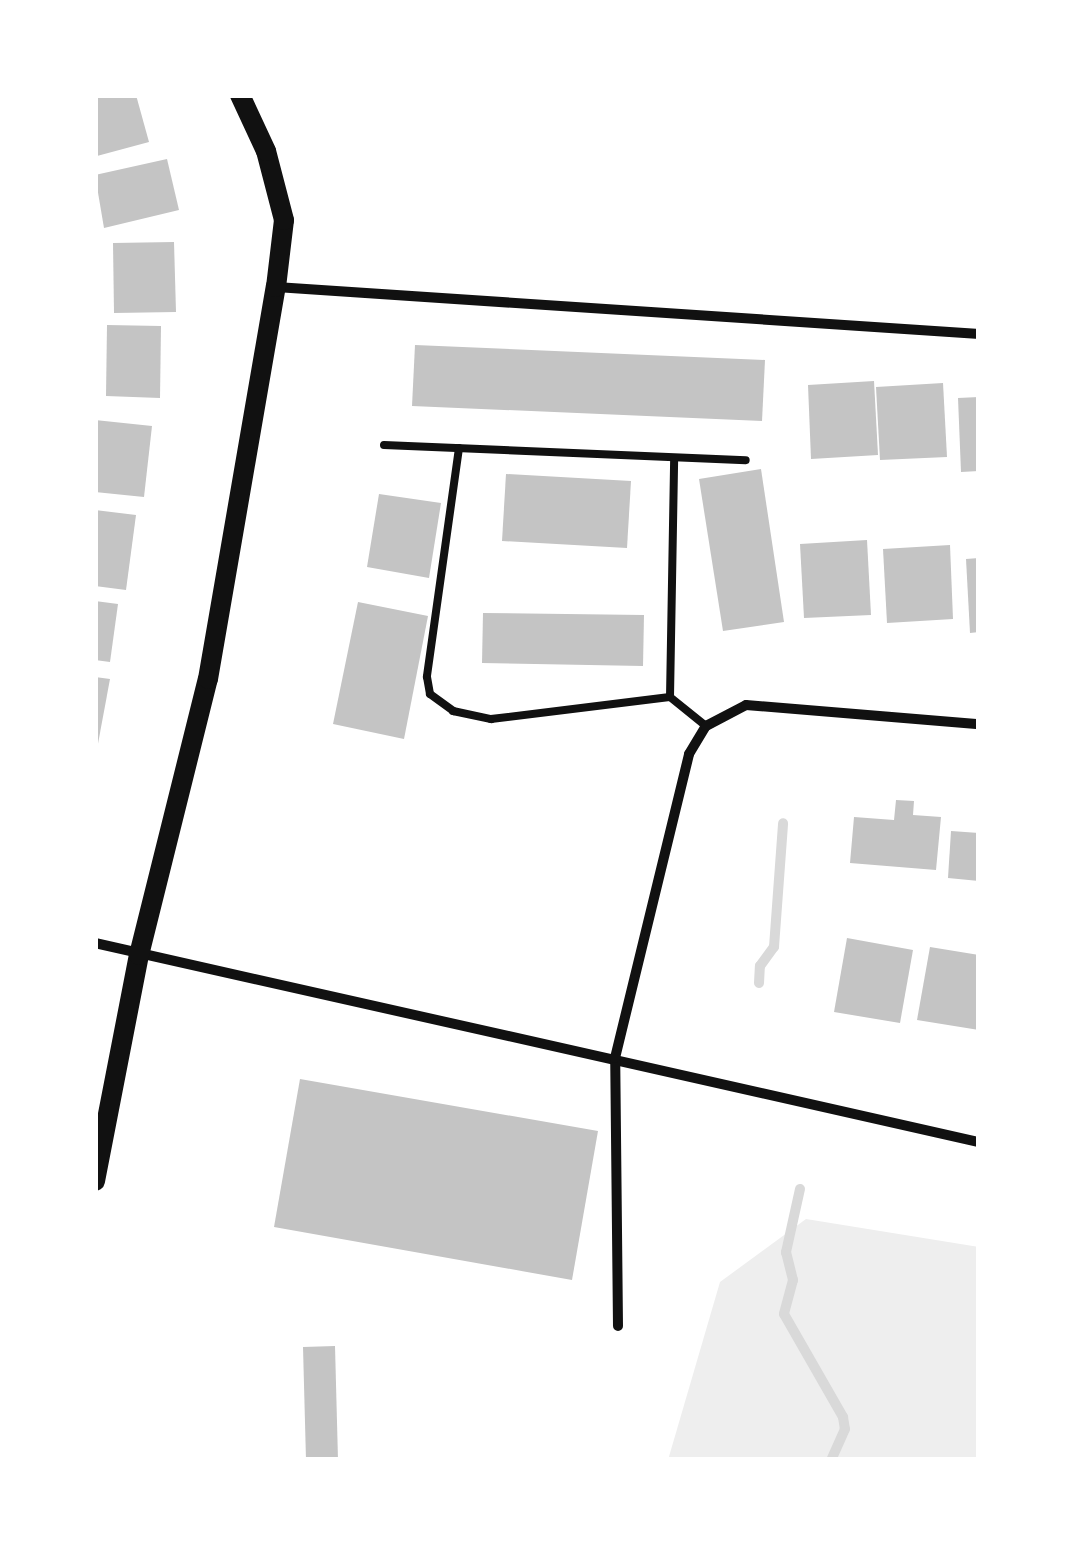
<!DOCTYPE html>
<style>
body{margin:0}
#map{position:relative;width:1074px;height:1555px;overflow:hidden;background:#fff;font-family:"Source Sans 3",sans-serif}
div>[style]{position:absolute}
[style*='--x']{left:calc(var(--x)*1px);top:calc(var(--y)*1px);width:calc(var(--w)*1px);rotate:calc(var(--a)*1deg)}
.green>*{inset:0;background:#eee}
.stream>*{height:10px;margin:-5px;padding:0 5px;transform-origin:5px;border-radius:5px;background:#d9d9d9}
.building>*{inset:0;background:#c4c4c4}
.service>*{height:8px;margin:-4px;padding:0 4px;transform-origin:4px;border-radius:4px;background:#111}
.minor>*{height:10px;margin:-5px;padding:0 5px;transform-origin:5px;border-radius:5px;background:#111}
.secondary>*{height:20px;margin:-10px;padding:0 10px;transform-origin:10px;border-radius:10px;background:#111}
span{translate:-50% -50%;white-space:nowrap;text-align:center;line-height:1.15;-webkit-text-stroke:8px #fff;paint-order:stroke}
.frame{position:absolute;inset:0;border:98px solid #fff;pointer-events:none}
</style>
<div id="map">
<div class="green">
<i style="clip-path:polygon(806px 1219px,979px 1247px,979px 1460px,668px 1460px,720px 1282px)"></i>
</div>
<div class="stream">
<i style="--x:759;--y:983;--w:17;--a:-87"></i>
<i style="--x:760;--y:966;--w:24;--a:-54"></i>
<i style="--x:774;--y:947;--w:124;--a:-85.8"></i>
<i style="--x:800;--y:1189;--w:65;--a:102.5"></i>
<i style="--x:786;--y:1252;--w:29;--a:76"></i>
<i style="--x:793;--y:1280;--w:35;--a:105"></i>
<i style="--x:784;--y:1314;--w:119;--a:60.2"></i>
<i style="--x:843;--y:1417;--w:12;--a:81"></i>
<i style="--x:845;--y:1429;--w:34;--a:114"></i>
</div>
<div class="building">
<i style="clip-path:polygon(95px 95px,136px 95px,149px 142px,97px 156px)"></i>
<i style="clip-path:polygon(167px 159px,179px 210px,104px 228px,95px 175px)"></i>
<i style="clip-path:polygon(174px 242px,176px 312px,114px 313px,113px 243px)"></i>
<i style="clip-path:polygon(107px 325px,161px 326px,160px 398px,106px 396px)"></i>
<i style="clip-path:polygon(415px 345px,765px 360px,762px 421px,412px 406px)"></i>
<i style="clip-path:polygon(874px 381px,878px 455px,811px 459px,808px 385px)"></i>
<i style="clip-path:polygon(943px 383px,947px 457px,880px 460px,876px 387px)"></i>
<i style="clip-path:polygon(979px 397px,979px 471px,961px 472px,958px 398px)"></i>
<i style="clip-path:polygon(95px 420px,152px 426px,144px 497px,95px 492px)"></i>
<i style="clip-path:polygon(761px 469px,784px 622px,723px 631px,699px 479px)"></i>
<i style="clip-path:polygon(506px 474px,631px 481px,627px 548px,502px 541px)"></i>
<i style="clip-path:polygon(379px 494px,441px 503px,429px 578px,367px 567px)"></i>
<i style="clip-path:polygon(95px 510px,136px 515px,126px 590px,95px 586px)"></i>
<i style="clip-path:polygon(867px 540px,871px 615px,804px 618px,800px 544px)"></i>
<i style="clip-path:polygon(950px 545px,953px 619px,887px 623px,883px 549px)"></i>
<i style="clip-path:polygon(979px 558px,979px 632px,970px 633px,966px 559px)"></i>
<i style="clip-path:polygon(95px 601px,118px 604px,110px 662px,95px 660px)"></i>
<i style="clip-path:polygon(358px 602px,428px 616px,404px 739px,333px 724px)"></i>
<i style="clip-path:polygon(483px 613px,644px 615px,643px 666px,482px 663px)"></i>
<i style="clip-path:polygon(95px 677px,110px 679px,97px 749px,95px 749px)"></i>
<i style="clip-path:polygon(896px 800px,914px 801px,913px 815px,941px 817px,936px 870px,850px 863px,854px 817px,894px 820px)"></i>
<i style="clip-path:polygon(951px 831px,979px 833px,979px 881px,948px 878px)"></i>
<i style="clip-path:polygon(847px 938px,913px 950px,900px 1023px,834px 1012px)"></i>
<i style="clip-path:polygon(930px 947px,979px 955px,979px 1030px,917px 1020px)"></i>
<i style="clip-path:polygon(300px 1079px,598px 1131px,572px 1280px,274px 1227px)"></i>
<i style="clip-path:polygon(335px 1346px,338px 1460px,306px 1460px,303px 1347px)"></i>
</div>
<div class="service">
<i style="--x:384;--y:445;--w:362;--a:2.4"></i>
<i style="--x:459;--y:448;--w:231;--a:98"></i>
<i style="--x:427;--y:677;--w:17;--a:80"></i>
<i style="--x:430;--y:694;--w:29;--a:36"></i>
<i style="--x:453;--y:711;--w:39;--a:12"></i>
<i style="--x:491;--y:719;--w:180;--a:-7"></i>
<i style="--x:670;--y:697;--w:46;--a:38.9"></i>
<i style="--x:670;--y:697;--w:239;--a:-89"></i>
</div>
<div class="minor">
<i style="--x:276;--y:287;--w:705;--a:3.82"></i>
<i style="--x:95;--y:943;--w:906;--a:12.69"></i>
<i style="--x:618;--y:1326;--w:268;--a:-90.6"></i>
<i style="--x:615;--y:1058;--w:313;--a:-76.3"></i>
<i style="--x:689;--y:754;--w:33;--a:-59"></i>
<i style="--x:706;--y:726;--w:45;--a:-27.7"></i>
<i style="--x:746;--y:705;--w:234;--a:4.7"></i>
</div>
<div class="secondary">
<i style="--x:95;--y:1181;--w:230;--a:-79"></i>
<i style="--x:139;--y:955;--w:284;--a:-76"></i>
<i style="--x:208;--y:679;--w:398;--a:-80.2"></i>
<i style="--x:276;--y:287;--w:67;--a:-83.2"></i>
<i style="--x:284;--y:220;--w:71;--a:-104.6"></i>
<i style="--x:266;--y:151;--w:62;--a:-114.9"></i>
</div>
<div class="frame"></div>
</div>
